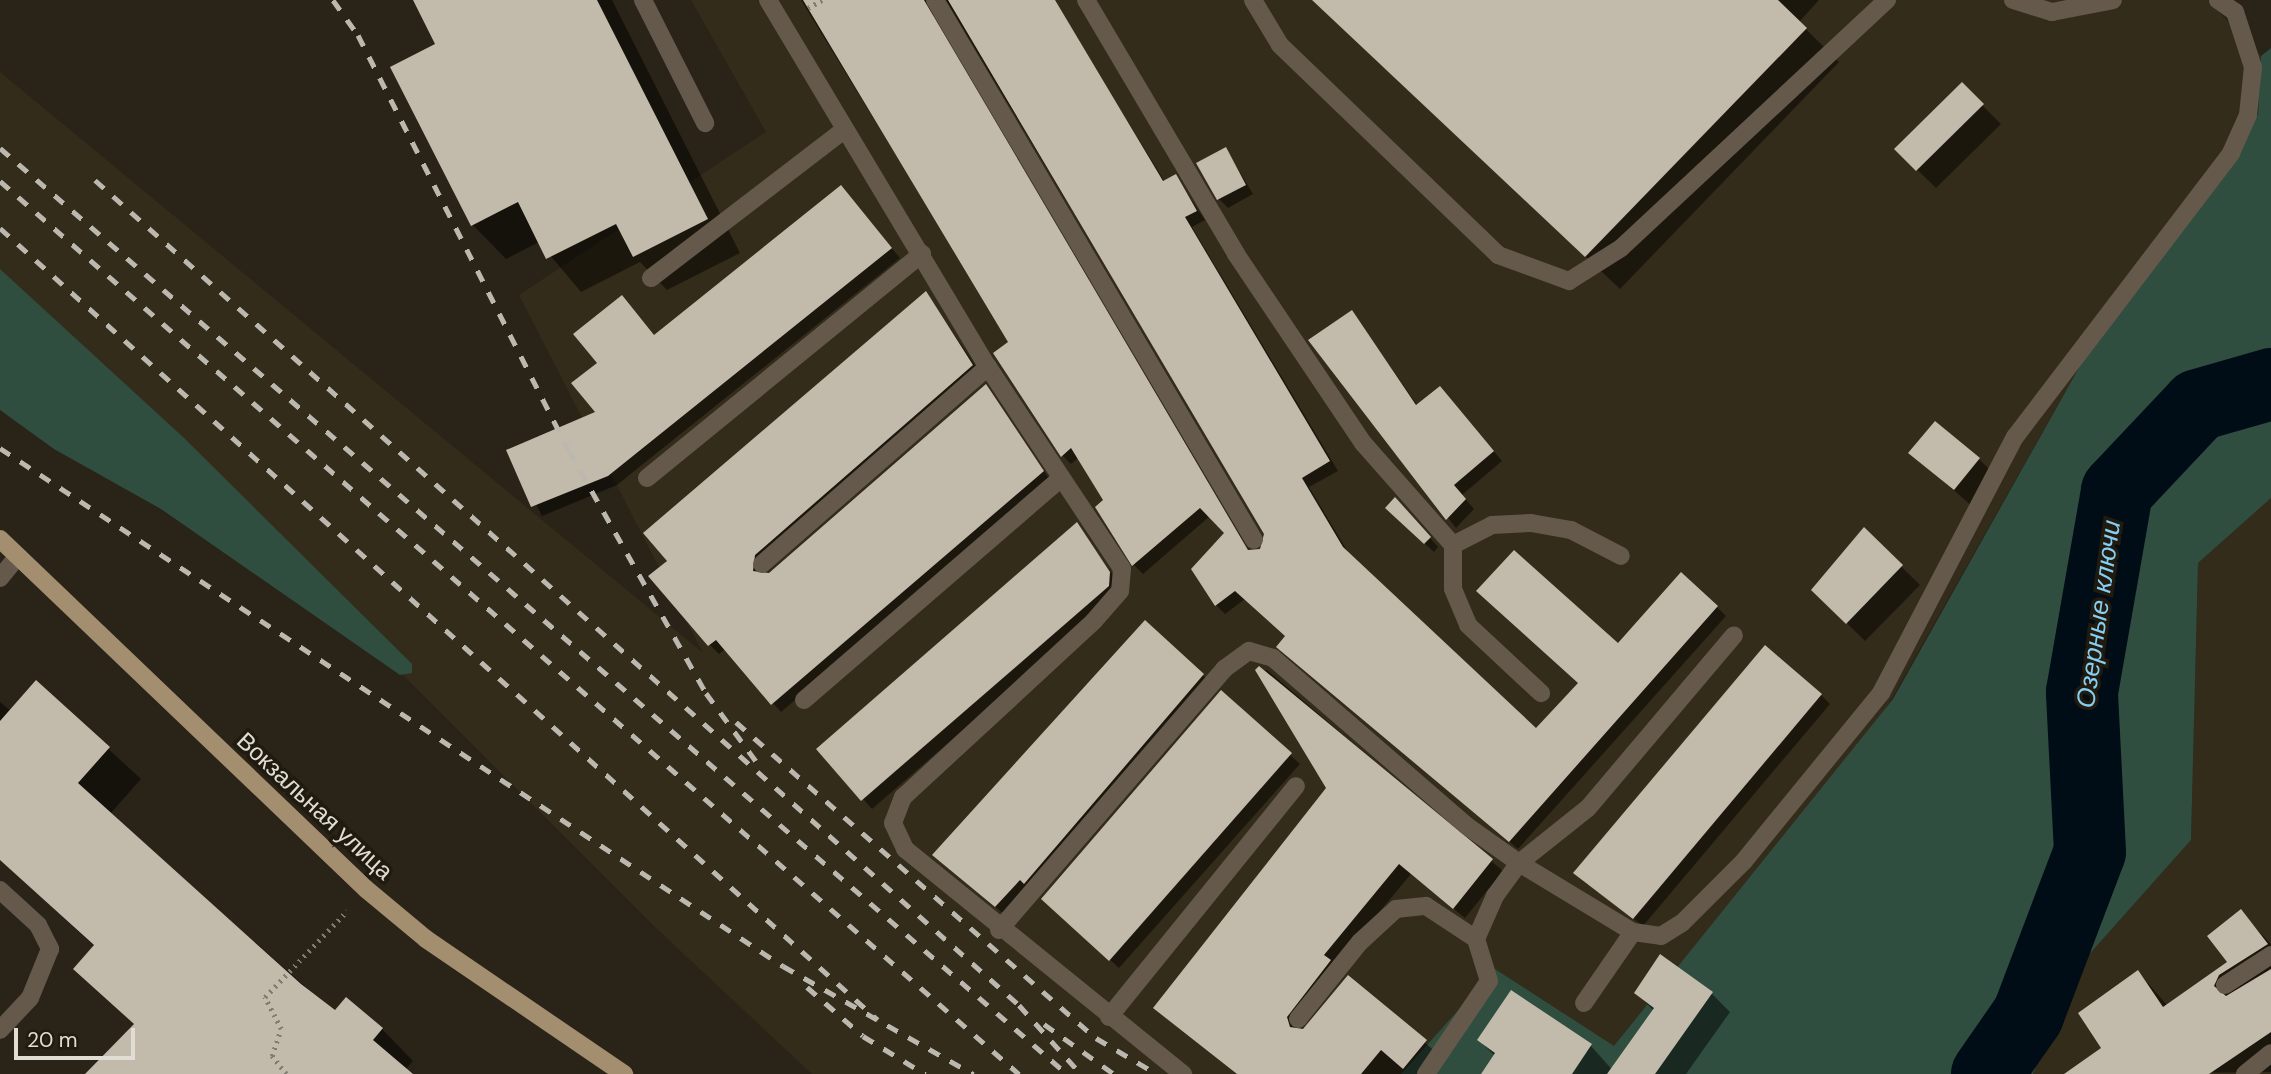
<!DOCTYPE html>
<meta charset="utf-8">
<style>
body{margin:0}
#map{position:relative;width:2271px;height:1074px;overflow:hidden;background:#292318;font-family:"DM Sans",sans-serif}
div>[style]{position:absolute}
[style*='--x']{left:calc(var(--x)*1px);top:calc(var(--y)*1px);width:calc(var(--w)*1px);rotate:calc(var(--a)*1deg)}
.built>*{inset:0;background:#342c1a}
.green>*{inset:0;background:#2f4e3f}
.shadow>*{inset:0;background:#0007}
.river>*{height:72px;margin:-36px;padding:0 36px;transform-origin:36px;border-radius:36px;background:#000d16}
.building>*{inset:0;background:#c2baab}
.path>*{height:4.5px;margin-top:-2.25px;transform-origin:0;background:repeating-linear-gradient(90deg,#807c72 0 2px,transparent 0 7px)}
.minor>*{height:18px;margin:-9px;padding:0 9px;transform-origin:9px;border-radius:9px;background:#64594b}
.major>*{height:18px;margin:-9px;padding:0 9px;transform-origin:9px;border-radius:9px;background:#a48e70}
.rail>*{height:5px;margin-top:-2.5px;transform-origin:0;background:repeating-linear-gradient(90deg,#bbb8af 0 12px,transparent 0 24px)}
span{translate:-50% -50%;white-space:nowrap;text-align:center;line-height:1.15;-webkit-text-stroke:7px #201a0f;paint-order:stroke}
.street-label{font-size:24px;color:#e0ddd5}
.water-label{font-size:26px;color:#86cff2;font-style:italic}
.scale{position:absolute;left:14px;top:1028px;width:121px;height:32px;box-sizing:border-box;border:4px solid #e0ddd5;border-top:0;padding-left:9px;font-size:21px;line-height:24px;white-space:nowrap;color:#e0ddd5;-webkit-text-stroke:5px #201a0f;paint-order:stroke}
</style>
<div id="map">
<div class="built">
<i style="clip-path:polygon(691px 0,2207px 0,2261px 56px,2258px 115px,2225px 174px,2085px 357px,1884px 712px,1614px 1047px,1495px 969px,1401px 1074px,812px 1074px,656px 928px,0 272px,0 72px,703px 653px,519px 295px,766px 132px)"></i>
<i style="clip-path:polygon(2271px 498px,2271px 1074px,2033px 1074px,2069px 977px,2191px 840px,2198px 563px)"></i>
</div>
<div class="green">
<i style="clip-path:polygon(2271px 48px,2271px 498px,2198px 563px,2191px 840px,2069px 977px,2033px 1074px,1401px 1074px,1495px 969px,1614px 1046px,1893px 699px,2085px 357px,2225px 174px,2258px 115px,2261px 56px)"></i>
<i style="clip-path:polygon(0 269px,184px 438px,412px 664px,412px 673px,400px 675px,161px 509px,54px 449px,0 410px)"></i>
</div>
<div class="shadow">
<i style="clip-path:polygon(415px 0,612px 0,740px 253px,667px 290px,640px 262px,581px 292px,539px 242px,506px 259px,473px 225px,437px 45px)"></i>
<i style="clip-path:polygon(801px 0,938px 0,933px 16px,1248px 549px,1260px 552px,1266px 534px,946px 0,1053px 0,1165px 182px,1175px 176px,1205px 220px,1192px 227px,1338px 471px,1309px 487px,1351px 557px,1536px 731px,1618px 646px,1717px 607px,1726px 616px,1518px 849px,1287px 656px,1287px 637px,1245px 599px,1225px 614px,1216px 605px,1227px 533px,1210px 516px,1143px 574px,1134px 565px,1097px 508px,1105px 501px,1079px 457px,1071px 464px,1062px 455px,1011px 343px)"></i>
<i style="clip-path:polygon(1313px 0,1819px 0,1799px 22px,1839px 62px,1620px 289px)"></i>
<i style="clip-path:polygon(1962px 85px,2001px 124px,1936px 188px,1896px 149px)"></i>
<i style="clip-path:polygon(1226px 149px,1253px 194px,1228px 208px,1219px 199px)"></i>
<i style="clip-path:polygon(841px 187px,900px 258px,617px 485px,542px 516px,509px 451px,597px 413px)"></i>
<i style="clip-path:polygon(926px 293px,981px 374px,762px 574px,770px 574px,986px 387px,1051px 481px,781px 712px,725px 649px,719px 654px,710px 645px,651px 577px)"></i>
<i style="clip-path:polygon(1352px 312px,1418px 406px,1448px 397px,1502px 461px,1462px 495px,1474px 509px,1456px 528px,1310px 341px)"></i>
<i style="clip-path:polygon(1911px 453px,1979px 459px,1997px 477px,1973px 507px)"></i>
<i style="clip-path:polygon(1404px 508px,1438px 547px,1434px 552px,1396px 517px)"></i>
<i style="clip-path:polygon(1077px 525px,1118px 582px,1117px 596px,872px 809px,819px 749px)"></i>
<i style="clip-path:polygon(1864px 530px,1920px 585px,1865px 641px,1813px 590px)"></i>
<i style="clip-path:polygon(1145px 623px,1212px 684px,1005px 915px,943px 864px)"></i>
<i style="clip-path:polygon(1267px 670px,1503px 871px,1465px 918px,1411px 874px,1334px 966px,1341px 973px,1296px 1030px,1303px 1031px,1348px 977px,1437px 1053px,1419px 1074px,1237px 1074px,1167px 1019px,1329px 788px,1258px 671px)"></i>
<i style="clip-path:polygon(37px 683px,141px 779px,110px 814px,335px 1013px,382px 1029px,413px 1061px,405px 1070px,410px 1074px,88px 1074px,135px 1025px,76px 969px,95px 947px,4px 862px,0 838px,0 702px,11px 711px)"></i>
<i style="clip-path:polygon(1221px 692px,1300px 764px,1119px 968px,1052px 908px)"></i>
<i style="clip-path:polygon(1821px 695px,1830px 704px,1643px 926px,1584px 881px)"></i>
<i style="clip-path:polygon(2240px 912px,2271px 944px,2271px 1072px,2067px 1074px,2104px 1048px,2138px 972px,2168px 1006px,2230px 962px)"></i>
<i style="clip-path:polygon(1511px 992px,1591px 1046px,1616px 1074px,1484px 1074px,1495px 1056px,1479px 1040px)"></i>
<i style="clip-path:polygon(1636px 992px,1712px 994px,1730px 1012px,1686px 1074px,1626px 1074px,1654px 1011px)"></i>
</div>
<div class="river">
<i style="--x:1987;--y:1074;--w:72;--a:-55.2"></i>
<i style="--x:2028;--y:1015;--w:174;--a:-69.2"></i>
<i style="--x:2090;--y:852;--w:160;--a:-92.9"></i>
<i style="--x:2082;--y:692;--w:204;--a:-80.1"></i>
<i style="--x:2117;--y:491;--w:118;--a:-46.7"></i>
<i style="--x:2198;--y:405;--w:76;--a:-16"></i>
</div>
<div class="building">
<i style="clip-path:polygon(413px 0,597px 0,708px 219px,633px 257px,616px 224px,546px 259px,518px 202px,471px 226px,390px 67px,435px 44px)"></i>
<i style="clip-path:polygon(803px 0,924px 0,1248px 550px,1260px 549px,1264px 534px,948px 0,1055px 0,1163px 181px,1176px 174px,1197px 211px,1185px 217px,1330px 461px,1302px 478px,1343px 547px,1536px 728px,1578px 683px,1476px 591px,1514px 550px,1618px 643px,1681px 572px,1718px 606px,1509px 842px,1276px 647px,1285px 636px,1235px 591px,1215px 606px,1191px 569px,1224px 533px,1200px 508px,1132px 566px,1095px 507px,1103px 500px,1071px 448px,1061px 457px,993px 353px,1008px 342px)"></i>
<i style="clip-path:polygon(1312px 0,1778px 0,1807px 28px,1585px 257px)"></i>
<i style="clip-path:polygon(1962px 82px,1984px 104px,1916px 171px,1894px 149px)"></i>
<i style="clip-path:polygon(1226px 147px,1246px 185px,1217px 200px,1196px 163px)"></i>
<i style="clip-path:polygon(841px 185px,892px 248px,608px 476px,531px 507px,506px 450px,595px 412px,571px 383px,597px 363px,573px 334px,622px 295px,654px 335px)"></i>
<i style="clip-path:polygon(926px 291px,973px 365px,755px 555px,753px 571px,769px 573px,986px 384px,1044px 471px,771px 705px,716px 640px,708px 646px,648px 576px,667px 561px,643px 533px)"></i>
<i style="clip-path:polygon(1352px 310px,1416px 405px,1440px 386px,1494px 451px,1454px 485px,1466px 499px,1446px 520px,1308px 340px)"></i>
<i style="clip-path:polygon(1935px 421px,1980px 458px,1954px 490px,1908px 453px)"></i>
<i style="clip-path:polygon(1395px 497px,1431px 537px,1424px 544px,1385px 508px)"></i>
<i style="clip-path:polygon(1077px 522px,1110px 572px,1109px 586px,861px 801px,816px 749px)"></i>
<i style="clip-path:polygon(1864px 527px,1903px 565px,1846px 624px,1811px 590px)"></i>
<i style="clip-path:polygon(1145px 620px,1204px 674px,1024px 884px,1020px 880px,995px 907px,932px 855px)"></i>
<i style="clip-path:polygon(1765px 645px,1822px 694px,1633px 919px,1573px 873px)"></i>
<i style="clip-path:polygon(1259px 666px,1493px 859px,1453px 909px,1399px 864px,1324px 955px,1331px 960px,1287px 1017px,1290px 1027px,1303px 1029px,1348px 975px,1427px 1040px,1403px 1069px,1381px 1050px,1361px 1074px,1237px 1074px,1153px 1008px,1326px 788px,1255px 670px)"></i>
<i style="clip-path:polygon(36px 680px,110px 747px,78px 783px,301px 984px,335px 1010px,346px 997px,383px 1028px,373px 1040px,413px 1074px,85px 1074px,134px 1024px,73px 969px,94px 945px,0 860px,0 721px)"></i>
<i style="clip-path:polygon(1221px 690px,1292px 753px,1109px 961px,1041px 899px)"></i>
<i style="clip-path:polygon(2241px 909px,2268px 944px,2219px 975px,2214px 986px,2226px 996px,2271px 969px,2271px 1032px,2209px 1074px,2064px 1074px,2101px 1048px,2078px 1013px,2138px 970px,2163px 1007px,2227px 962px,2207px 936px)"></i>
<i style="clip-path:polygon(1660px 954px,1713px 992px,1655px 1074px,1607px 1074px,1654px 1008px,1634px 993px)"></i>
<i style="clip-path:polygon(1511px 990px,1592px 1044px,1572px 1074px,1481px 1074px,1495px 1053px,1477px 1040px)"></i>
</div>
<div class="path">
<i style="--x:808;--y:8;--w:16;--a:-30"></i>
<i style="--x:286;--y:1074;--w:23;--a:-128"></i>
<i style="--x:272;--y:1056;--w:28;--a:-72"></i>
<i style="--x:281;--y:1029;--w:36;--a:-117"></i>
<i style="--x:265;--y:997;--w:119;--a:-46.4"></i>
</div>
<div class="minor">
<i style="--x:643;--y:0;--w:138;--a:63.2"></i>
<i style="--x:768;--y:0;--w:428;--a:59.1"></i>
<i style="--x:988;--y:367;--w:242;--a:56.4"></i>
<i style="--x:1122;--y:569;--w:22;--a:95"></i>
<i style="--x:1120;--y:591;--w:40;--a:131"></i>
<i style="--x:1094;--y:621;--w:260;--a:137.3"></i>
<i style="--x:903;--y:797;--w:28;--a:111"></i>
<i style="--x:893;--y:823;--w:29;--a:65"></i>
<i style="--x:905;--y:849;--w:358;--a:39"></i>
<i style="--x:935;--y:0;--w:627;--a:59.43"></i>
<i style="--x:1086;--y:0;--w:295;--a:59.4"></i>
<i style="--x:1236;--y:254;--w:228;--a:56.1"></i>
<i style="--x:1363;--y:443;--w:136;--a:48.6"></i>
<i style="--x:1453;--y:545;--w:44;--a:90"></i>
<i style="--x:1453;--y:589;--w:39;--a:67"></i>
<i style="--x:1468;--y:625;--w:100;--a:43"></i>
<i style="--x:1253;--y:0;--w:52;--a:59"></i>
<i style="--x:1280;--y:45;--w:303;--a:43.9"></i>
<i style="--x:1498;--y:255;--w:76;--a:20.1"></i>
<i style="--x:1569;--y:281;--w:62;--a:-32.4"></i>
<i style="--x:1621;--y:248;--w:364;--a:-43"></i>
<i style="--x:2013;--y:0;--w:41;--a:17.1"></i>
<i style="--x:2052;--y:12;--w:62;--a:-11.1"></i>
<i style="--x:651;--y:278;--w:243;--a:-37.5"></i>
<i style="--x:647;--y:478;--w:355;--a:-39.2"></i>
<i style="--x:1453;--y:545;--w:44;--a:-27.1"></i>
<i style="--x:1492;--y:525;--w:39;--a:-3"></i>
<i style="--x:1531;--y:523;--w:41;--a:9.9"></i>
<i style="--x:1571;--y:530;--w:56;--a:27.5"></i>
<i style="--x:762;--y:564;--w:300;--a:-41.1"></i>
<i style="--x:0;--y:578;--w:28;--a:-51"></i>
<i style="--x:804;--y:700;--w:340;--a:-40.8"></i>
<i style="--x:0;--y:890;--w:52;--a:42.6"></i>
<i style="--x:38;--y:925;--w:27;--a:63"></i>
<i style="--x:50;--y:949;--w:53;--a:112.2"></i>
<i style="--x:30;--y:998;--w:44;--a:133.2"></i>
<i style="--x:999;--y:930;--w:345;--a:-49.2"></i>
<i style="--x:1224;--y:669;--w:31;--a:-36"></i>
<i style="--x:1249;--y:651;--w:25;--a:16"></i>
<i style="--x:1273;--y:658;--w:257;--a:40.9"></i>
<i style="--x:1467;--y:826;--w:64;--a:35.4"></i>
<i style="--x:1519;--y:863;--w:133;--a:31.2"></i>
<i style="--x:1633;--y:932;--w:28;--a:8"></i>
<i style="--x:1661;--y:936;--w:25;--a:-32"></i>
<i style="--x:1682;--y:923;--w:88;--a:-45"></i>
<i style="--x:1744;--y:861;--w:217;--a:-50.8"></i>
<i style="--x:1881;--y:693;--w:289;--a:-62.4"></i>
<i style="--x:2015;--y:437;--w:357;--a:-52.7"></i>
<i style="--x:2231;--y:153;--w:42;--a:-65.9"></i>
<i style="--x:2248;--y:115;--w:48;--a:-84.1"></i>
<i style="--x:2253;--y:67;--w:58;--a:-108.1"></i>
<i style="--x:2235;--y:12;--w:21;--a:-145"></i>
<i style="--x:2225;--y:985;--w:55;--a:-33.1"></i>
<i style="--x:1584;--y:1003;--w:86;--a:-55.4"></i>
<i style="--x:1109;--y:1017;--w:297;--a:-51"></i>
<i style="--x:1298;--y:1019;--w:99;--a:-51.2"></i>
<i style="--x:1360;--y:942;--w:49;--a:-42.5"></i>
<i style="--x:1396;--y:909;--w:30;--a:-6"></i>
<i style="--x:1426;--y:906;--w:60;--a:33.4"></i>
<i style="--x:1426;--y:1074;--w:112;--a:-55.9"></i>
<i style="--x:1489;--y:981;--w:44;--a:-107.2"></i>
<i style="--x:1476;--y:939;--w:47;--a:-66.2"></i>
<i style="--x:1495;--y:896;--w:41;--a:-54"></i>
<i style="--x:1519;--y:863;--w:88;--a:-38.6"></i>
<i style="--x:1588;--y:808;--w:226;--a:-49.8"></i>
<i style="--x:2245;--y:1074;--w:33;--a:-39"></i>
</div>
<div class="major">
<i style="--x:0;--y:539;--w:506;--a:43.72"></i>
<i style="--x:366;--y:889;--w:78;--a:39.8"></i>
<i style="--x:426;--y:939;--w:240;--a:34.3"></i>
</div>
<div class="rail">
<i style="--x:333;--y:0;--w:43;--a:54.5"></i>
<i style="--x:358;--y:35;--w:464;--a:63.1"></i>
<i style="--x:568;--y:449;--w:280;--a:60.5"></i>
<i style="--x:706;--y:693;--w:84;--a:53.7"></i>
<i style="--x:0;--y:148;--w:1413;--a:40.95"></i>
<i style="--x:95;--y:180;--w:1239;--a:41.76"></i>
<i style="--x:1019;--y:1005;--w:93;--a:48.1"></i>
<i style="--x:0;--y:181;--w:1355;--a:41.23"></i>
<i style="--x:0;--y:228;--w:1182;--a:42.05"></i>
<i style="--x:0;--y:448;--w:939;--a:33.49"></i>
<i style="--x:783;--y:966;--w:219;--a:29.6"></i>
<i style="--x:736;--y:722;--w:479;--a:41.3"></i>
<i style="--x:1096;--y:1038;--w:71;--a:30.5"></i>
<i style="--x:807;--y:987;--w:74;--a:41.2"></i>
<i style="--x:863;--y:1036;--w:73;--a:31.5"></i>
<i style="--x:1044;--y:1024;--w:86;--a:35.5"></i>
</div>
<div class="street-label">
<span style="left:315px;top:806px;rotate:43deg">Вокзальная улица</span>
</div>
<div class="water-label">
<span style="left:2099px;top:614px;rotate:-82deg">Озерные ключи</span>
</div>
<div class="scale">20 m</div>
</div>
